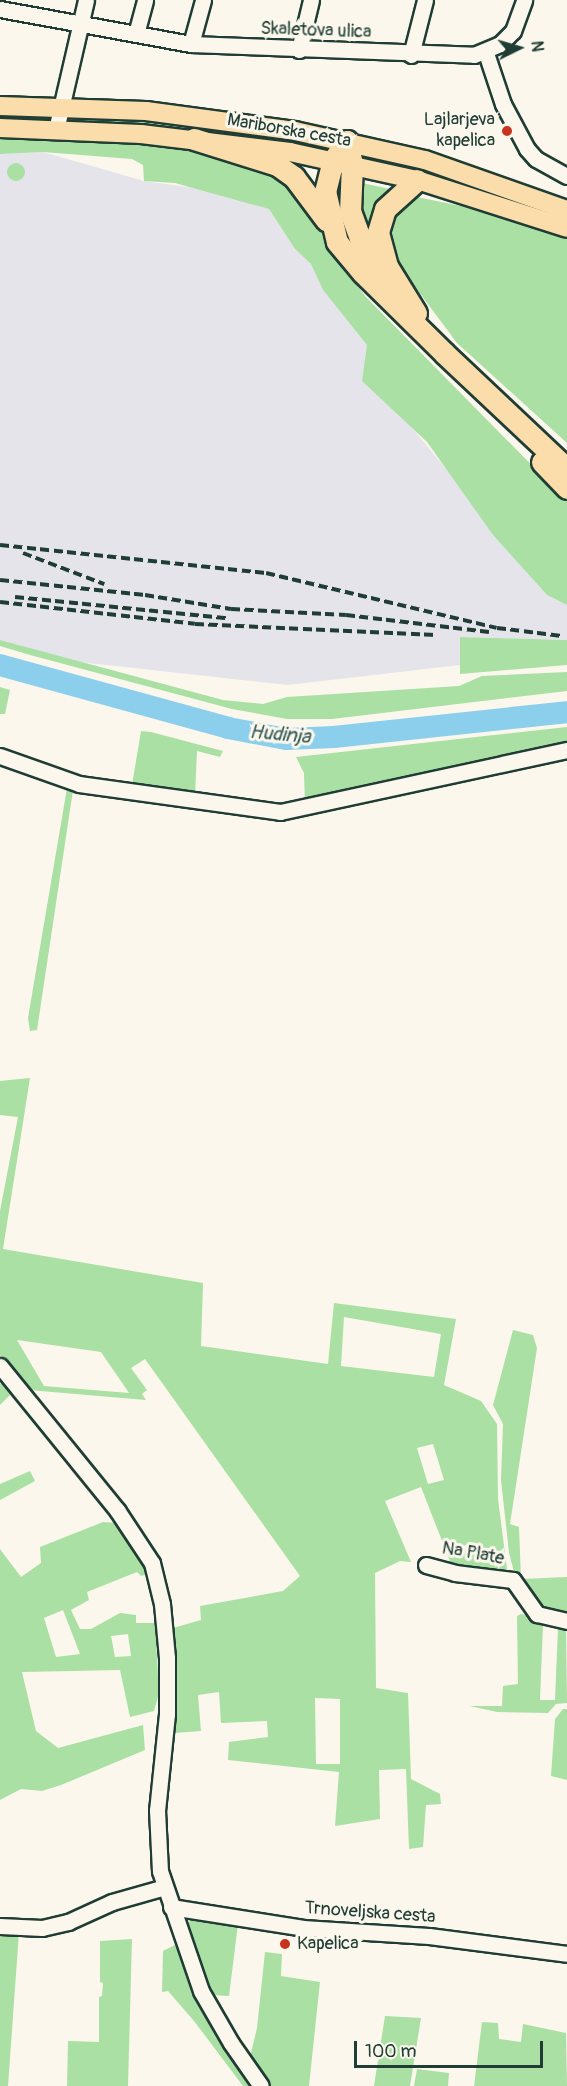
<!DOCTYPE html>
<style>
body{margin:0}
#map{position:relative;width:567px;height:2086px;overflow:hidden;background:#fbf7ec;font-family:Pangolin,sans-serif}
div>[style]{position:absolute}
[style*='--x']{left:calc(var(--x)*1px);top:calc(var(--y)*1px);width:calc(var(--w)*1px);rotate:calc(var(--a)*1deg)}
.built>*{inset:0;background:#e5e4eb}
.green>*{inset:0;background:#aae0a3}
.round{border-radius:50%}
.river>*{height:22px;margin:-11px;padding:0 11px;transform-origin:11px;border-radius:11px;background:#8ccfed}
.roads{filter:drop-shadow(2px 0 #1f3d34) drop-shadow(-2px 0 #1f3d34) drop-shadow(0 2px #1f3d34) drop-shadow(0 -2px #1f3d34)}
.minor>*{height:15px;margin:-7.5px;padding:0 7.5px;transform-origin:7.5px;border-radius:7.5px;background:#fbf7ec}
.major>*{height:18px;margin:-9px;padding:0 9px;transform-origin:9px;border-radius:9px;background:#faddab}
.highway>*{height:21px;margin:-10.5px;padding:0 10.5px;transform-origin:10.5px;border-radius:10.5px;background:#faddab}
.rail>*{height:4px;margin-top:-2px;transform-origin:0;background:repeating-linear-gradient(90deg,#1f3d34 0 9px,transparent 0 13.5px)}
.dots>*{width:16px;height:16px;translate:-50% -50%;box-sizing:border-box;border:3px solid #fbf7ec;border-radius:50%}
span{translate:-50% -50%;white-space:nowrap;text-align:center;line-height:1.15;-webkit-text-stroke:6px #fbf7ec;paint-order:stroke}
.street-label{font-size:18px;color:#1f3d34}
.poi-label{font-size:18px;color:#1f3d34}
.right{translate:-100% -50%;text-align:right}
.left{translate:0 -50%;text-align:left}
.water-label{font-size:20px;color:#355a59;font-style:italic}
.north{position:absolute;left:489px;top:18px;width:60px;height:60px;-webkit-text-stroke:4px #fbf7ec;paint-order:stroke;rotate:85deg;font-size:16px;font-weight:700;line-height:24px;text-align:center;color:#1f3d34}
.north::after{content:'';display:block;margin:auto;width:21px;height:27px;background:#1f3d34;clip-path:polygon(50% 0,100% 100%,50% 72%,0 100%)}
.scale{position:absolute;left:354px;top:2041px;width:189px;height:27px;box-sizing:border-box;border:3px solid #1f3d34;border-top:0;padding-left:8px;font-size:18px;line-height:21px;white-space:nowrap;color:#1f3d34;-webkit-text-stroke:4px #fbf7ec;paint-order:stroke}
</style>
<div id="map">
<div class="built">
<i style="clip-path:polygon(43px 152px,144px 181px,209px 190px,269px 209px,295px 249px,311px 264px,323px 290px,368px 345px,409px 424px,460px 486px,493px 535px,547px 595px,567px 605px,567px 640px,460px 637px,460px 665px,288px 685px,79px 662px,0 640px,0 154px)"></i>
</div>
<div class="green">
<i style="clip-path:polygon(89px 115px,245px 130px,326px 146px,324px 151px,244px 136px,90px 123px)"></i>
<i style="clip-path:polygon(25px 137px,186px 145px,277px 169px,305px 196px,340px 263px,365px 296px,567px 501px,567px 605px,547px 595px,493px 535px,427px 442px,362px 381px,367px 345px,323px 290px,311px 264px,295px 249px,269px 209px,175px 183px,144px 181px,143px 165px,132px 159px,43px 152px,0 154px,0 139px)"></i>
<i class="round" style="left:7px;top:163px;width:18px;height:18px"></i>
<i style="clip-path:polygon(362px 183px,395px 190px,369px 242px,359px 211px)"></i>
<i style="clip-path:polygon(412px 196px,461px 206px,567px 239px,567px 443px,457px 343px,404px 272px,391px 247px,387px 228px,392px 212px)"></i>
<i style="clip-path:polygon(460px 637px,567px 640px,567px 665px,460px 674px)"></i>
<i style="clip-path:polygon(0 640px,223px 700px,263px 704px,287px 697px,459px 686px,482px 676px,567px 672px,567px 691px,332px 719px,287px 719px,232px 709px,30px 655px,0 646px)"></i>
<i style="clip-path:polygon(0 687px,10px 690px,5px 714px,0 714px)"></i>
<i style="clip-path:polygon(567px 727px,567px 746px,305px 804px,304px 773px,296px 757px)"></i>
<i style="clip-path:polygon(141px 731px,151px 732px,223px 751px,220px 757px,197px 751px,195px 795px,131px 791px)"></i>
<i style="clip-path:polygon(67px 788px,73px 790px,37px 1030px,30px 1031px,28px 1018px)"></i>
<i style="clip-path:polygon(evenodd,30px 1078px,3px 1249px,203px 1283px,201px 1346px,328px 1364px,334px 1303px,456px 1319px,444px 1385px,481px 1401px,497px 1424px,498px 1499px,507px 1569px,504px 1573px,453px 1569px,421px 1487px,385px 1501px,411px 1562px,400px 1561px,375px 1573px,376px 1688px,408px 1693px,411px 1779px,440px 1794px,441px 1804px,426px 1805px,423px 1847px,409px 1849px,406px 1769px,379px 1770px,380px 1819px,335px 1826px,339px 1772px,228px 1760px,229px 1742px,268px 1737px,267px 1721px,221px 1723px,219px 1692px,198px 1695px,201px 1731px,174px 1733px,173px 1628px,201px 1620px,200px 1606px,283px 1591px,300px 1576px,145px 1359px,131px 1368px,147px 1390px,142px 1394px,146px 1400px,29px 1390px,0 1355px,0 1211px,18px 1117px,0 1115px,0 1081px,30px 1078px,344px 1317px,441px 1334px,434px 1377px,341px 1366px,344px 1317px,30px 1078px,17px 1340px,101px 1352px,129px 1393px,44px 1386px,17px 1340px,30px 1078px,433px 1444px,444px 1480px,428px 1484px,417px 1448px,433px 1444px,30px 1078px,315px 1698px,340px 1699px,340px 1764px,316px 1764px,315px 1698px)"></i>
<i style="clip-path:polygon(513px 1330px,533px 1335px,537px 1348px,510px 1524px,519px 1527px,521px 1579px,567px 1577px,567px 1617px,538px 1611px,516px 1579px,509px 1553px,501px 1480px,503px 1424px,493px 1405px)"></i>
<i style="clip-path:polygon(5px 1382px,12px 1393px,0 1405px,0 1384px)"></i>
<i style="clip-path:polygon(30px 1471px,35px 1481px,0 1500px,0 1484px)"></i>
<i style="clip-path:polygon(evenodd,103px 1522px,117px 1523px,148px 1574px,141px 1576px,137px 1572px,87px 1592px,89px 1600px,71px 1610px,80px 1629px,91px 1629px,120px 1613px,136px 1615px,136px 1623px,155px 1623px,159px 1693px,154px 1711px,130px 1717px,120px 1670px,22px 1672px,36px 1731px,58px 1748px,143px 1725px,145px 1750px,61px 1785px,42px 1791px,21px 1789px,0 1800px,0 1549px,21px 1577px,41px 1563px,40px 1547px,103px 1522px,63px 1610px,80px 1654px,56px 1657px,44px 1618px,63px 1610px,103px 1522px,128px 1634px,131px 1656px,115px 1657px,111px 1636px,128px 1634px)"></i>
<i style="clip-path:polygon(evenodd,521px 1614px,566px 1624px,567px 1703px,556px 1704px,548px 1713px,497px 1712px,470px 1706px,502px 1706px,503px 1686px,518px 1684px,517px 1616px,521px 1614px,543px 1624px,558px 1627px,555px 1700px,540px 1700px,543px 1624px)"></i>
<i style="clip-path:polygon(563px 1709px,567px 1709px,567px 1780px,551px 1776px,555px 1719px)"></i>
<i style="clip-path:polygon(195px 1917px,238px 1924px,229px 1996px,211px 1995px,196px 1962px,185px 1925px)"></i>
<i style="clip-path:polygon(0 1930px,19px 1932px,8px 2086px,0 2086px)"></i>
<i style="clip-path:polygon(132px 1939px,128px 2086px,67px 2086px,68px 2041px,99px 2042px,99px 1997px,102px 1996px,103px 1983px,100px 1982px,100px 1941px)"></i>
<i style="clip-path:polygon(175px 1945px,206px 2016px,253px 2086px,243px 2086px,194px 2021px,168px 1991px,162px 1992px,163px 1951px)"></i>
<i style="clip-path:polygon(265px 1952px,282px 1954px,281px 1976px,320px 1982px,309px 2086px,268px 2086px,249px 2061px,257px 2028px)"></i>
<i style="clip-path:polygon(385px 2016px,421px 2018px,410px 2086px,374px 2086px)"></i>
<i style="clip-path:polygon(482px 2022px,498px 2023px,499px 2039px,521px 2042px,523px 2024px,566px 2033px,567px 2086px,474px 2086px)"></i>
<i style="clip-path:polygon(417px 2069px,449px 2073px,448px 2086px,414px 2086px)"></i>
</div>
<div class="river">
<i style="--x:0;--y:665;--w:237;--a:15.4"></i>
<i style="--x:228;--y:728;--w:59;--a:10.7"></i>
<i style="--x:286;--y:739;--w:48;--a:-2.4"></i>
<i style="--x:334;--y:737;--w:234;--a:-6.1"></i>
</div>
<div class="roads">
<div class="minor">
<i style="--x:0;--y:9;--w:194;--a:10.4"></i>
<i style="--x:191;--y:44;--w:283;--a:2.2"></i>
<i style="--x:474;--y:55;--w:28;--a:-23"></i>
<i style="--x:500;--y:44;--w:18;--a:-45"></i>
<i style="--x:513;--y:31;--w:33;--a:-70"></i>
<i style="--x:136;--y:34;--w:35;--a:-75"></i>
<i style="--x:191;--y:44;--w:46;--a:-74.7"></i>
<i style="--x:299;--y:50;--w:51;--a:-76.5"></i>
<i style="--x:486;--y:53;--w:54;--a:71.6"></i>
<i style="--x:503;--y:104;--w:51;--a:61.9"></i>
<i style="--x:527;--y:149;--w:13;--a:48"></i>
<i style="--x:536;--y:159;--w:35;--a:29"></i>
<i style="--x:411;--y:55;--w:57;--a:-75.7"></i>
<i style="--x:56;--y:130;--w:133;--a:-77"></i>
<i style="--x:0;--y:756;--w:84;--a:19.5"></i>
<i style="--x:79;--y:784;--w:203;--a:7.9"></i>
<i style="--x:280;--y:812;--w:294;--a:-12.2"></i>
<i style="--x:0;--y:1366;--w:186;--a:50.9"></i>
<i style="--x:117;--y:1510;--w:64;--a:56.6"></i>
<i style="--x:152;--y:1563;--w:42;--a:76.3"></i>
<i style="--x:162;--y:1604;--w:54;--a:84.7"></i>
<i style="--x:167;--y:1658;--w:56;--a:90"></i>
<i style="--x:167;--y:1714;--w:97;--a:95.9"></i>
<i style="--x:157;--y:1810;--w:61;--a:87.2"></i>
<i style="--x:160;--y:1871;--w:127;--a:71.1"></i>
<i style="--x:201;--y:1991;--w:60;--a:60"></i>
<i style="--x:231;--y:2043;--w:52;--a:55.1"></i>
<i style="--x:426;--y:1565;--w:30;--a:15"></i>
<i style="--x:455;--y:1573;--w:58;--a:6.9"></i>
<i style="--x:513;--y:1580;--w:42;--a:54.8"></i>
<i style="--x:537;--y:1614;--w:31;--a:13"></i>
<i style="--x:171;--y:1907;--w:134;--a:9"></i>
<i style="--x:303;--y:1928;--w:126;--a:3.6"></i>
<i style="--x:429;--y:1936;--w:139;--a:7.4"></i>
<i style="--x:0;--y:1926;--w:42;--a:2.7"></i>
<i style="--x:42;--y:1928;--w:27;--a:-13"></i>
<i style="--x:68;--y:1922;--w:48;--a:-24.4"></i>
<i style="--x:112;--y:1902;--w:55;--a:-15.8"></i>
</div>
<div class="major">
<i style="--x:0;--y:106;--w:146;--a:2"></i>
<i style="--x:146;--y:111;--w:150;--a:7.6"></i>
<i style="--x:295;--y:131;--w:133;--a:12.6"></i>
<i style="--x:425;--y:160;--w:151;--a:19.4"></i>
<i style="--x:0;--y:128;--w:141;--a:2.4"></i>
<i style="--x:141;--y:134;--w:150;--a:6.9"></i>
<i style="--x:290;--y:152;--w:130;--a:12.4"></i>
<i style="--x:417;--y:180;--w:157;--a:17.7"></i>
</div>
<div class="highway">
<i style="--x:194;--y:139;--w:87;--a:17.4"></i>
<i style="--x:277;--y:165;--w:21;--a:35"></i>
<i style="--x:294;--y:177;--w:54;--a:53.3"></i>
<i style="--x:347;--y:141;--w:24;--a:126"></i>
<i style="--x:333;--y:160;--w:32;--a:104"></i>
<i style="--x:325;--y:191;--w:52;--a:76.8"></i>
<i style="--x:337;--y:242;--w:40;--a:50"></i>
<i style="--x:363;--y:273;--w:114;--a:44.6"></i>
<i style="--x:444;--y:353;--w:169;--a:43.3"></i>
<i style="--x:347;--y:141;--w:24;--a:78"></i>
<i style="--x:352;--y:164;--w:47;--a:92.4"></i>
<i style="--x:350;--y:211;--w:72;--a:69.8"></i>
<i style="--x:416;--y:313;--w:55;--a:-121.7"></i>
<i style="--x:387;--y:266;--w:35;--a:-105"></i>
<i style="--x:378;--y:232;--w:24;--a:-73"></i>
<i style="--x:385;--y:209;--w:43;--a:-42.2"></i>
<i style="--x:542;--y:462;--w:36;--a:46"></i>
</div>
</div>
<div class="rail">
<i style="--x:0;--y:545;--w:267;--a:6"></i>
<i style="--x:266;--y:573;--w:237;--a:13.4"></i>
<i style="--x:497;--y:628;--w:65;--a:7"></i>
<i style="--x:23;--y:553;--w:87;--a:20.9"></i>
<i style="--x:0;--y:580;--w:146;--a:5.9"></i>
<i style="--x:145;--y:595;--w:87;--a:9.2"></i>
<i style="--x:231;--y:609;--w:115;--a:3"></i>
<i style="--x:346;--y:615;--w:144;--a:6.8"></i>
<i style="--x:15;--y:597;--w:213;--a:5.7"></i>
<i style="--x:0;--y:602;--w:196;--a:6.4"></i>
<i style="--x:195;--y:624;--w:241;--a:2.6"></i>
</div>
<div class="dots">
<i style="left:507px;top:131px;background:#c8321e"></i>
<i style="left:285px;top:1944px;background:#c8321e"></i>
</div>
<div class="street-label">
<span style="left:316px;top:31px;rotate:2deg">Skaletova ulica</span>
<span style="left:289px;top:131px;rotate:10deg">Mariborska cesta</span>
<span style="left:473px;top:1554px;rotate:10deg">Na Plate</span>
<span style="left:370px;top:1913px;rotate:4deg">Trnoveljska cesta</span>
</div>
<div class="poi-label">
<span class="right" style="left:495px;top:131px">Lajlarjeva<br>kapelica</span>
<span class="left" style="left:297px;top:1944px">Kapelica</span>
</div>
<div class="water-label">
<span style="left:280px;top:734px;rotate:5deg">Hudinja</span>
</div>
<div class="north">N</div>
<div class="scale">100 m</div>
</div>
